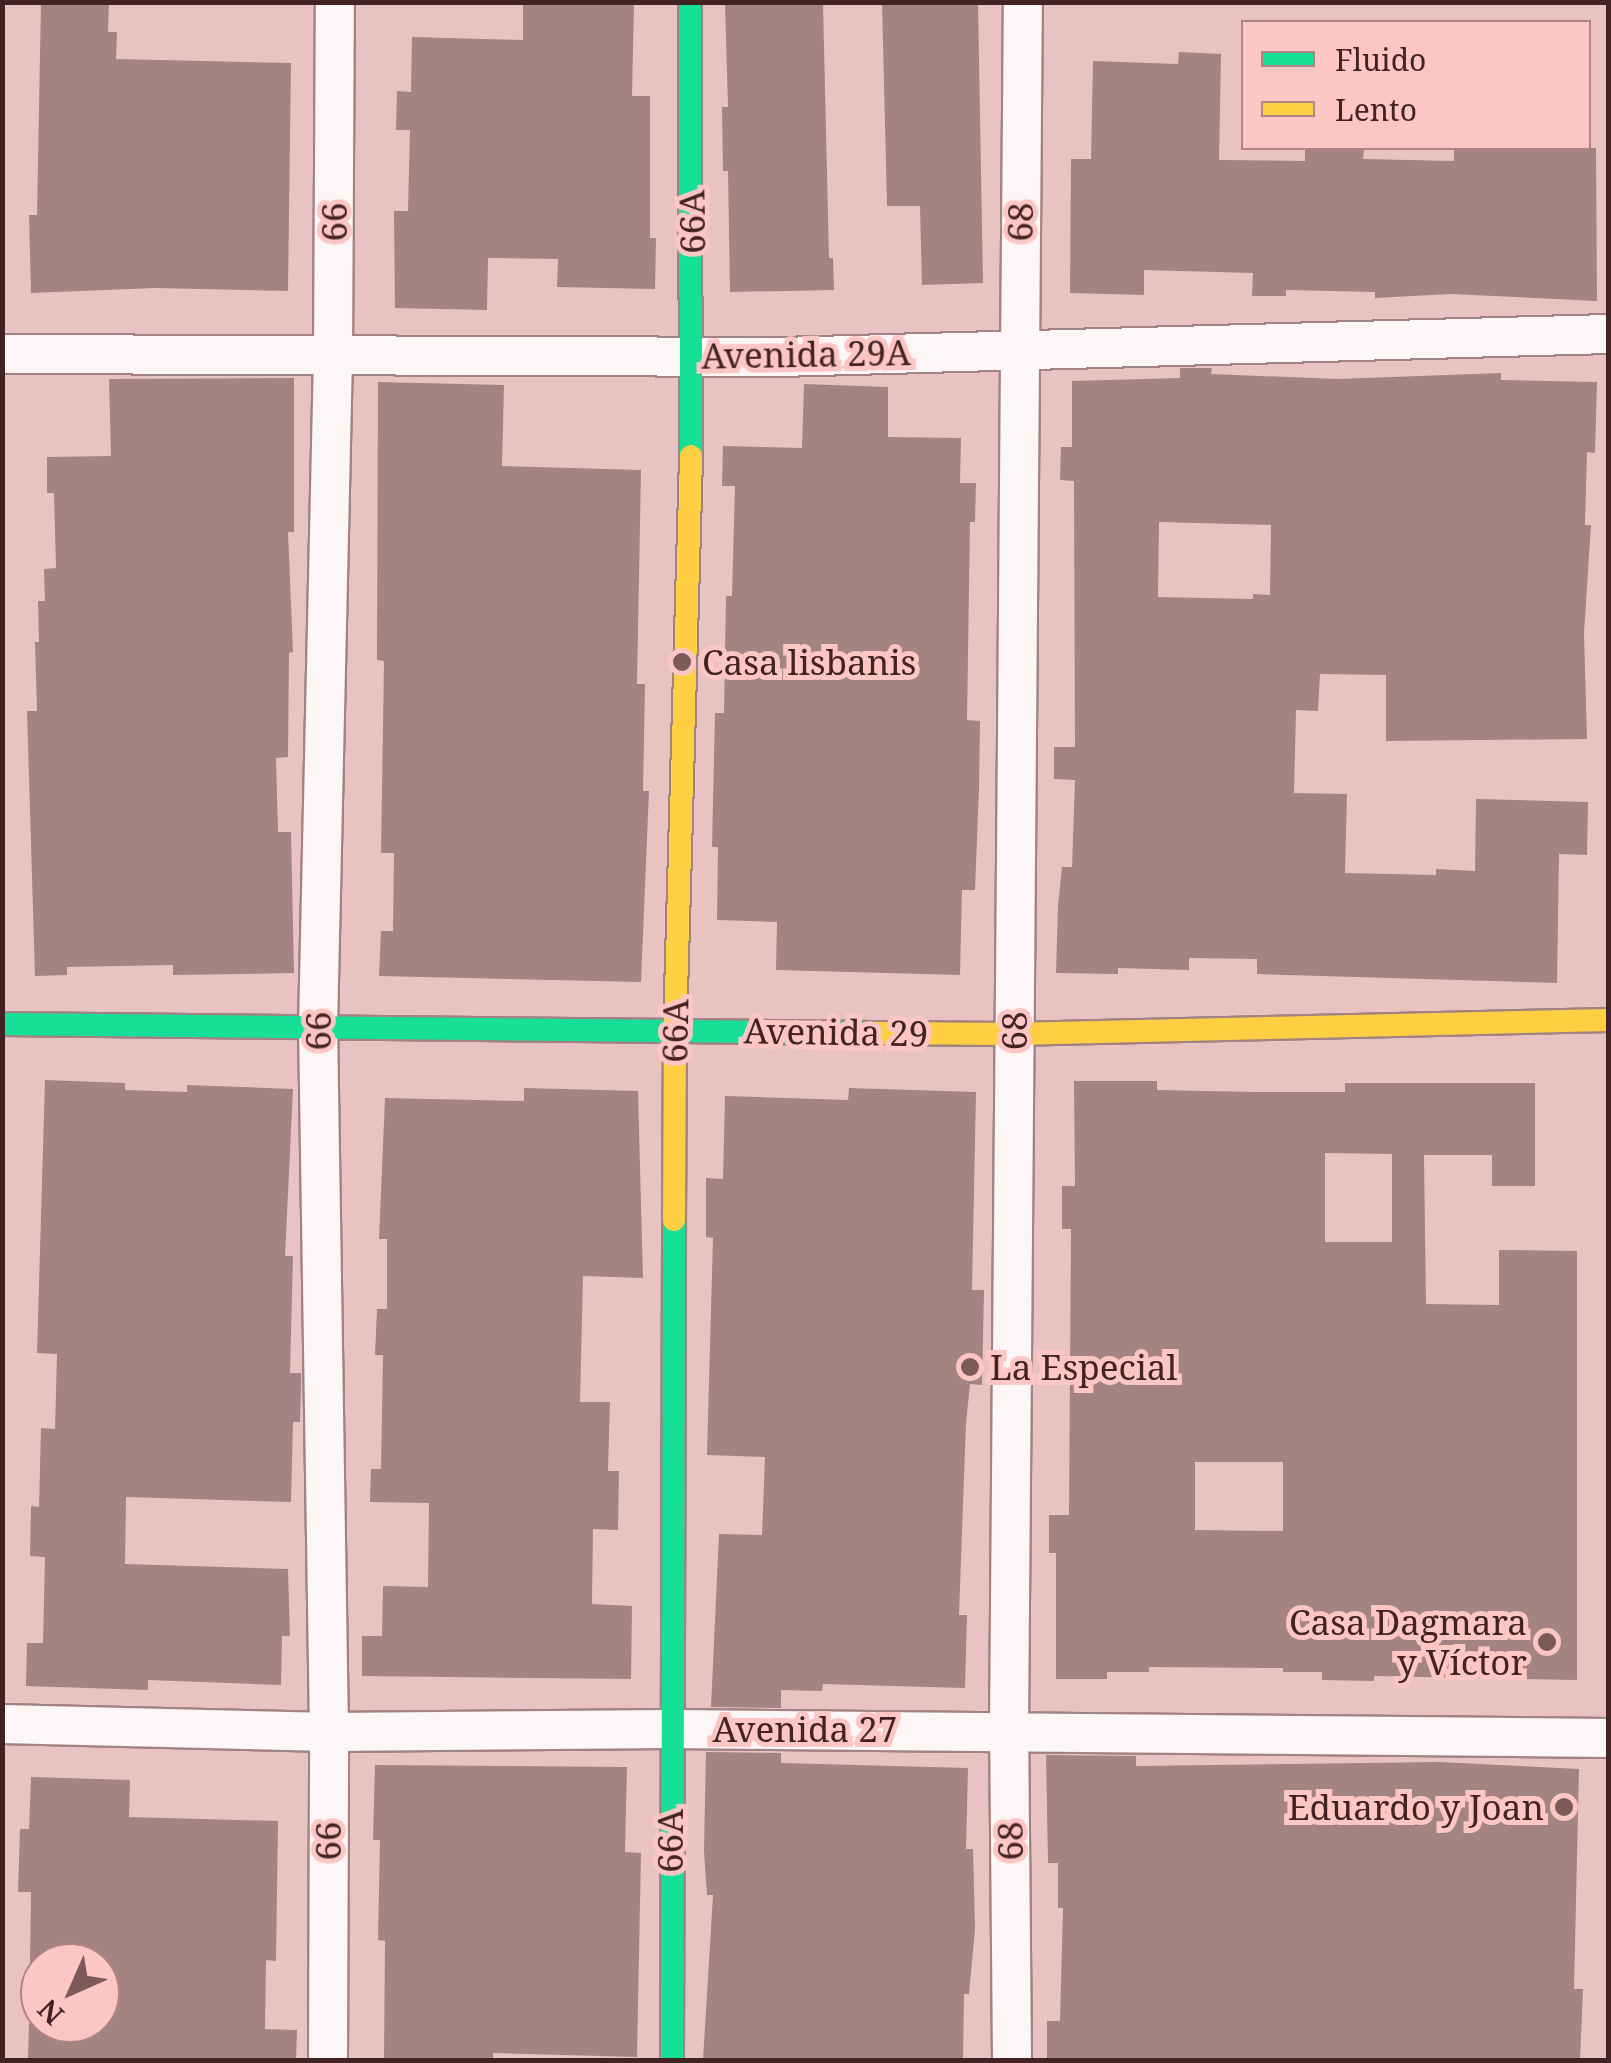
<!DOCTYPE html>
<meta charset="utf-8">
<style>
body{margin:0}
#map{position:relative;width:1611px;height:2063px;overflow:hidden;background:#e9c3c2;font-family:"Noto Serif",serif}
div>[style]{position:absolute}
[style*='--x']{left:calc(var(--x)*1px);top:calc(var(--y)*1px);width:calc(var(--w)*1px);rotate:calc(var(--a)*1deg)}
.building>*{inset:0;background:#a38483}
.roads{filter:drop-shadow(2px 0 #a28383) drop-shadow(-2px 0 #a28383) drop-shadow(0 2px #a28383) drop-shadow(0 -2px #a28383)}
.street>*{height:38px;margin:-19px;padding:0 19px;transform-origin:19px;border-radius:19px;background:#fcf6f6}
.fast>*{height:22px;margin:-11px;padding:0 11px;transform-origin:11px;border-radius:11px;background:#16e098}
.slow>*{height:22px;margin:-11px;padding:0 11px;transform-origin:11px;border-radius:11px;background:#ffcf43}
.dots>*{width:28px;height:28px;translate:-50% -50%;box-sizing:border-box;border:5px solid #fbc6c4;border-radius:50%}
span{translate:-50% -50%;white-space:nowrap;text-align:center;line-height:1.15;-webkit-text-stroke:10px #fbc6c4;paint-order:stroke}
.street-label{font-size:35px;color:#432222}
.poi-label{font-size:35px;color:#432222}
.left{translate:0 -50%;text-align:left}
.right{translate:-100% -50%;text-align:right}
.frame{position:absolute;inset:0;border:5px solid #432222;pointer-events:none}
.legend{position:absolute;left:1241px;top:20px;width:350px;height:130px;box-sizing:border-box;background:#fbc6c4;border:2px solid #b18483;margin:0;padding:12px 18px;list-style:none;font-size:30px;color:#432222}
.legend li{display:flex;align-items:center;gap:20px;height:50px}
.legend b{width:50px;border:2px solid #b18483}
.north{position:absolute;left:20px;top:1943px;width:100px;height:100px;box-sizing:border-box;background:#fbc6c4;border:2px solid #b18483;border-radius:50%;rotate:225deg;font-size:28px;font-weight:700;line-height:40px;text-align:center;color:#432222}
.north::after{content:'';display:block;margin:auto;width:35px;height:45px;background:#7d5a5a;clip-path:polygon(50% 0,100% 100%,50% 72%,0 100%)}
</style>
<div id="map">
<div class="building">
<i style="clip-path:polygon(41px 2px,109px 2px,108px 32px,117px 32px,116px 59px,291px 63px,288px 291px,155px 288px,31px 293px,29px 215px,37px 215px)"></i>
<i style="clip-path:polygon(523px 2px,634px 2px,632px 96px,650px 96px,650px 238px,656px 238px,655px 289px,557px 287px,558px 259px,488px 258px,487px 310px,395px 308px,394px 211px,408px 211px,410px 130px,396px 130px,397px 91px,411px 92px,412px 37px,523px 40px)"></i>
<i style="clip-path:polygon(882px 2px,978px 2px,983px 283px,922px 285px,920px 206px,887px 206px)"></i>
<i style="clip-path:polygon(823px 3px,829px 258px,833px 258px,834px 290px,730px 292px,728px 171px,723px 171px,722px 107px,728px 107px,725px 4px)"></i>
<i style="clip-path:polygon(1179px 52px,1221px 54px,1219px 160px,1305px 161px,1305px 148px,1364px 148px,1363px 159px,1454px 161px,1454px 148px,1596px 148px,1597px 301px,1451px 294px,1375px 298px,1375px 292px,1286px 290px,1286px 296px,1252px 296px,1253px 273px,1144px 270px,1144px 295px,1070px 293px,1071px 159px,1091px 159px,1093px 61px,1178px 64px)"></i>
<i style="clip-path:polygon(evenodd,1180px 368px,1212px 368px,1211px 374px,1338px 379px,1501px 373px,1501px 380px,1597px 382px,1595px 453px,1587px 452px,1585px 525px,1591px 525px,1584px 633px,1587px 739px,1386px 741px,1386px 675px,1320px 674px,1318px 711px,1296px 710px,1294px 793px,1347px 794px,1345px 873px,1436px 875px,1436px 869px,1475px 871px,1476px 799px,1588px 802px,1587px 855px,1559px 854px,1557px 983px,1257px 974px,1257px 959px,1189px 958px,1189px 970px,1118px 968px,1118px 974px,1056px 973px,1058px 906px,1062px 867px,1072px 867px,1075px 780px,1054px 779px,1054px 747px,1075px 747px,1074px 481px,1060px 480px,1061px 447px,1072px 447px,1072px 381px,1180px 378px,1180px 368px,1159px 522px,1271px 525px,1270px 595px,1253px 594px,1253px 599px,1158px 597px,1159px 522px)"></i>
<i style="clip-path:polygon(294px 378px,294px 532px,288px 532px,293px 652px,289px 653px,288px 757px,276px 758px,278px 832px,291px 832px,294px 973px,173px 975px,173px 965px,67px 967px,67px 975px,35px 976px,27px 711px,37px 711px,35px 642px,39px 642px,38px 601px,45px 601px,44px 569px,56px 568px,54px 493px,47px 493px,47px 457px,111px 456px,109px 379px)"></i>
<i style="clip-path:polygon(378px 382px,504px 385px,502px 466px,641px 470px,637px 684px,645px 684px,643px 791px,649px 791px,641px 982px,379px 976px,381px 931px,393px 931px,394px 853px,381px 853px,384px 661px,377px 660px)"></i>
<i style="clip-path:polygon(804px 384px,888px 387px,888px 437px,961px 438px,960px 483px,976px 483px,975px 522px,970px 522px,967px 720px,980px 721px,979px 788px,975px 890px,962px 890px,960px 975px,776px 970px,777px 922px,717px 920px,718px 847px,712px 847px,715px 713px,724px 713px,726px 596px,732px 596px,735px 486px,722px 486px,723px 446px,802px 448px)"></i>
<i style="clip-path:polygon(45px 1080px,125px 1083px,125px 1090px,187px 1092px,187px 1085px,293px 1089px,285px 1256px,293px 1256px,290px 1373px,301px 1373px,301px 1386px,300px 1422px,293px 1422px,291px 1502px,126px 1497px,125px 1564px,288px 1569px,290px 1636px,282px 1636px,281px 1685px,148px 1680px,148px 1690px,26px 1686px,27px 1643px,43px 1643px,45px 1557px,30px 1556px,31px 1506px,39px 1507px,41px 1428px,55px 1429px,57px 1354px,37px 1353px)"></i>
<i style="clip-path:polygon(evenodd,1074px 1081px,1157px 1081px,1157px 1090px,1254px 1092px,1345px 1092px,1345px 1083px,1535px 1083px,1535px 1186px,1492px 1186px,1492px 1155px,1424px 1155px,1426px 1304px,1499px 1305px,1499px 1250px,1577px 1251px,1577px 1680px,1374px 1676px,1374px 1681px,1322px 1680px,1322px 1672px,1283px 1672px,1283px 1668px,1149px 1667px,1149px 1672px,1107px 1672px,1107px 1679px,1056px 1679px,1056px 1553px,1049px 1553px,1049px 1515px,1069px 1515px,1071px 1229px,1062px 1229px,1062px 1186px,1075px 1186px,1074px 1081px,1325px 1153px,1392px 1154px,1392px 1242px,1325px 1242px,1325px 1153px,1074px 1081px,1195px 1462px,1283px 1462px,1283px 1531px,1195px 1530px,1195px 1462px)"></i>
<i style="clip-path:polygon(524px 1088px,638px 1091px,643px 1278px,583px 1276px,580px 1402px,610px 1402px,608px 1471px,619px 1471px,618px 1530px,593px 1529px,592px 1604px,632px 1606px,631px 1679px,362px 1676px,362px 1636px,382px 1636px,383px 1586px,428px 1587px,429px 1503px,370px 1502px,371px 1469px,381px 1469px,383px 1355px,375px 1355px,377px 1309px,387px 1309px,387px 1239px,379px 1239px,385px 1098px,524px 1101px)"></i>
<i style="clip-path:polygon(849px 1088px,976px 1092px,972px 1290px,984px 1290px,982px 1385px,970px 1384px,966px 1423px,959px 1615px,967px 1615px,965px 1688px,823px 1684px,822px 1691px,781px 1690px,781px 1708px,711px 1707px,719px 1534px,762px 1535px,765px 1457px,707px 1455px,713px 1238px,706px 1237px,706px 1178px,723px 1179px,725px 1096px,848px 1100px)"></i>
<i style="clip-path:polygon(706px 1752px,781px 1753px,781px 1763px,968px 1768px,966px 1849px,973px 1849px,975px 1929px,969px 1994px,964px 1994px,963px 2060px,703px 2060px,713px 1895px,707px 1895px,704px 1851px)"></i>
<i style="clip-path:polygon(1046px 1755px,1136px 1756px,1136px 1766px,1439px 1762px,1579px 1769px,1574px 1989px,1583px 1989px,1580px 2060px,1047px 2060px,1047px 2021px,1060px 2021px,1063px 1908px,1058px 1908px,1058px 1863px,1048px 1863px)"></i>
<i style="clip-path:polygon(375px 1765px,627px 1767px,625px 1852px,641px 1853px,637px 2057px,493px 2053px,493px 2060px,384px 2060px,385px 1941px,378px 1940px,380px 1840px,373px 1840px)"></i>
<i style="clip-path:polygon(31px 1777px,130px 1780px,129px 1817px,278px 1821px,276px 1961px,266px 1960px,265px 2029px,297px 2030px,296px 2060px,28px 2060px,29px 2023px,100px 2023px,100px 1963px,30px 1963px,31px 1892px,18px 1892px,20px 1829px,29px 1829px)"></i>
</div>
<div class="roads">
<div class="street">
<i style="--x:2;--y:354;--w:778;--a:0.22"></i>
<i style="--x:780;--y:357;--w:828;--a:-1.59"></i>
<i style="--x:2;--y:1724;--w:327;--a:1.4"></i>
<i style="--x:329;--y:1732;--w:341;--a:-0.5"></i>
<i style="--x:670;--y:1729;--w:938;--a:0.55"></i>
<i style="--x:328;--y:2060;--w:328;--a:-89.8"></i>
<i style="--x:329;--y:1732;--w:705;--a:-90.89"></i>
<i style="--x:318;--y:1027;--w:669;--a:-88.72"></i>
<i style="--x:333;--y:358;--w:356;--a:-89.7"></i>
<i style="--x:1012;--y:2060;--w:330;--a:-90.5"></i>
<i style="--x:1009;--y:1730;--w:1728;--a:-89.54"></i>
</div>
<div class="fast">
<i style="--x:690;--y:2;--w:454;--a:89.9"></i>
<i style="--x:2;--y:1024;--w:871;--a:0.59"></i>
<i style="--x:672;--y:2060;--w:840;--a:-89.86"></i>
</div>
<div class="slow">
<i style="--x:873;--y:1033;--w:141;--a:0.4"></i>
<i style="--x:1014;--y:1034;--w:594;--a:-1.35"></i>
<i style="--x:674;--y:1220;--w:190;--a:-89.7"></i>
<i style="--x:675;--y:1030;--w:574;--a:-88.4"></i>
</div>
</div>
<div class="dots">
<i style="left:682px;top:662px;background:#7d5a5a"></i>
<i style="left:970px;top:1367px;background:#7d5a5a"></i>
<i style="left:1547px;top:1642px;background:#7d5a5a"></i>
<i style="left:1564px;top:1807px;background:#7d5a5a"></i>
</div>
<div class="street-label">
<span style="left:334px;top:222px;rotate:-90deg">66</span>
<span style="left:692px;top:222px;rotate:-91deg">66A</span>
<span style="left:1020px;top:222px;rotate:-89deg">68</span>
<span style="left:806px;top:354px;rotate:-1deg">Avenida 29A</span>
<span style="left:318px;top:1031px;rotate:-90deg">66</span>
<span style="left:675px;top:1031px;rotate:-89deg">66A</span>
<span style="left:1014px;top:1031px;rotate:-90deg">68</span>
<span style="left:836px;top:1032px;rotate:1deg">Avenida 29</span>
<span style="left:805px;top:1729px">Avenida 27</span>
<span style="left:328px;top:1841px;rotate:-90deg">66</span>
<span style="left:670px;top:1841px;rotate:-90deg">66A</span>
<span style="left:1010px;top:1841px;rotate:-91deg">68</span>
</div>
<div class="poi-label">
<span class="left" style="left:702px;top:662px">Casa lisbanis</span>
<span class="left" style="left:990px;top:1367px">La Especial</span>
<span class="right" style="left:1527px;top:1642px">Casa Dagmara<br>y Víctor</span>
<span class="right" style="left:1544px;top:1807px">Eduardo y Joan</span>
</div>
<div class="frame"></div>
<ul class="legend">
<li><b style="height:12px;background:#16e098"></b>Fluido</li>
<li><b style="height:12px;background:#ffcf43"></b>Lento</li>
</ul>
<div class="north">N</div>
</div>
